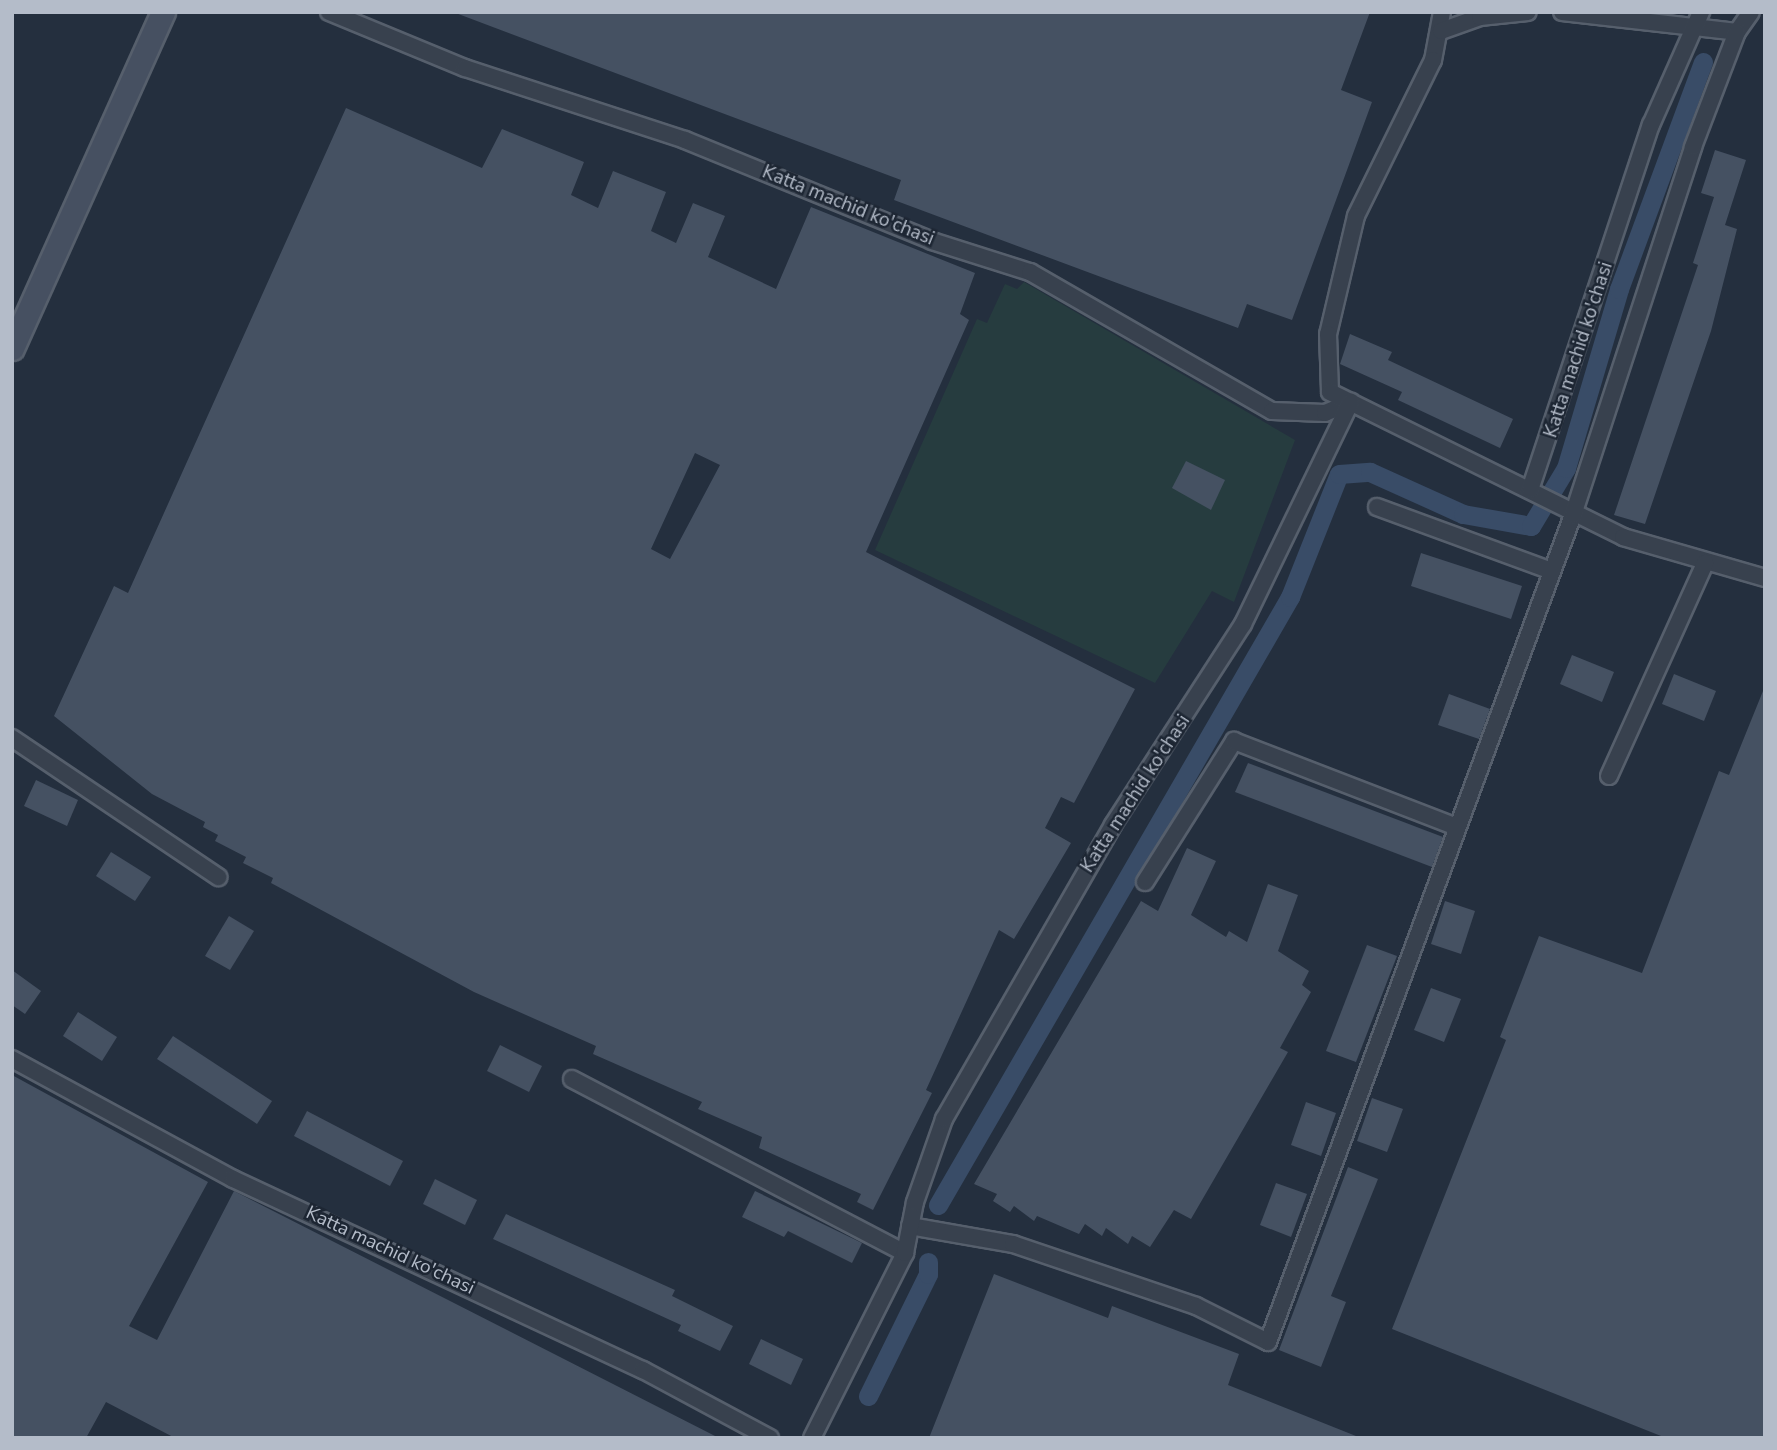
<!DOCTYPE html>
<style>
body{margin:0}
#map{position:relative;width:1777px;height:1450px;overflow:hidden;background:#242f3e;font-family:"Nunito Sans",sans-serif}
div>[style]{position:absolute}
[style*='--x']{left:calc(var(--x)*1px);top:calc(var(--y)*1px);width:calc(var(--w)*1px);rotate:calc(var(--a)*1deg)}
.green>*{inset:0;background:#263c3f}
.canal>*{height:19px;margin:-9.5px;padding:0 9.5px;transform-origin:9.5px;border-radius:9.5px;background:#394c67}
.building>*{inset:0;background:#455162}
.roads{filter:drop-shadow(2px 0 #565f6c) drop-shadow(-2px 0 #565f6c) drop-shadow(0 2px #565f6c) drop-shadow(0 -2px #565f6c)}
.street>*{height:16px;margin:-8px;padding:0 8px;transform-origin:8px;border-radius:8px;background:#38414e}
.secondary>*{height:23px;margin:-11.5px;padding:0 11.5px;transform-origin:11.5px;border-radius:11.5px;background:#465061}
span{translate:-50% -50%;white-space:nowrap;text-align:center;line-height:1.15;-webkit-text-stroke:5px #1d2633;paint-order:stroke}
.street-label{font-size:19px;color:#b4bcc9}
.frame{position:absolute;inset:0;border:14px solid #b4bcc9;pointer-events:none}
</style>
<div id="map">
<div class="green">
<i style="clip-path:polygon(1024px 282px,1295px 440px,1234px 602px,1212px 591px,1155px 683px,875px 550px,977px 319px,987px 323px,1005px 284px,1017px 289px)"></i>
</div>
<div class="canal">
<i style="--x:938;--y:1205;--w:703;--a:-59.93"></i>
<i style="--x:1290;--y:597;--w:132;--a:-68.3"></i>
<i style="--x:1339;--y:474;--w:31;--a:-4"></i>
<i style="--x:1370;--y:472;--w:102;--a:24.3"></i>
<i style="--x:1463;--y:514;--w:69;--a:10"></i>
<i style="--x:1531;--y:526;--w:68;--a:-58.9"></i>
<i style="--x:1566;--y:468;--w:187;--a:-73.5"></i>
<i style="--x:1619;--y:289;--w:242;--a:-69.7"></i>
<i style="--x:868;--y:1396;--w:136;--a:-63.8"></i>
<i style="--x:928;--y:1274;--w:12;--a:-90"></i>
</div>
<div class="building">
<i style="clip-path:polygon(453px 12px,1370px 12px,1341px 90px,1372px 102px,1292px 320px,1247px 304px,1238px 328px,894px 200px,901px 180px)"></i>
<i style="clip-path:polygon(evenodd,346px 108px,482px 168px,502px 129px,584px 162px,571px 195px,598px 208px,613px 171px,666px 192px,651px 231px,676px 243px,693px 203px,725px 216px,708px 257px,776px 289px,811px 207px,975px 273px,960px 314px,969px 320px,866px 552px,1135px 689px,1074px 803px,1061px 797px,1045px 828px,1071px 843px,1014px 939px,999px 930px,926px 1090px,932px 1093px,873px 1210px,857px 1202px,861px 1194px,759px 1148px,762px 1137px,698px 1109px,702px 1102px,593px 1054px,596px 1046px,474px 992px,271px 883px,273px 878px,243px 863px,246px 857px,215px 841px,218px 835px,203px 827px,205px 822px,152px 794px,54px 716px,114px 586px,128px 593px,346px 108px,695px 453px,720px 465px,670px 559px,651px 549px,695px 453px)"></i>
<i style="clip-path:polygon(1715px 150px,1746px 160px,1725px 225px,1737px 229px,1711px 331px,1645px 524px,1614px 515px,1698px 265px,1693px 263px,1714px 197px,1701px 193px)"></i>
<i style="clip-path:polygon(1350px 334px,1392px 352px,1388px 360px,1513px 419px,1500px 448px,1398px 400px,1402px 392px,1340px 364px)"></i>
<i style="clip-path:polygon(1186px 461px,1225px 480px,1211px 510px,1172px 488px)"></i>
<i style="clip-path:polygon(1421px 553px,1522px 586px,1511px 619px,1411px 586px)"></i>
<i style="clip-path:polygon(1572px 655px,1614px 672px,1602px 702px,1560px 684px)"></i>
<i style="clip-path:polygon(1674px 674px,1716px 691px,1704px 721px,1662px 704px)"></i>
<i style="clip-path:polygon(1765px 686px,1765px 1438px,1666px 1438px,1392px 1329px,1506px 1040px,1500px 1037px,1539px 936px,1642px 973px,1719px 771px,1729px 775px)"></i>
<i style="clip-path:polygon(1449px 694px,1490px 709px,1479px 739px,1438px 725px)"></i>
<i style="clip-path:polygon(1248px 763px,1443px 837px,1432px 867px,1235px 792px)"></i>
<i style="clip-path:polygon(36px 780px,78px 800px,67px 826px,24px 806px)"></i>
<i style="clip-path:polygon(1187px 848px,1216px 861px,1191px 915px,1226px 937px,1229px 931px,1247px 942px,1268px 884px,1298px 895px,1278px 951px,1309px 971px,1302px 985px,1311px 992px,1280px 1048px,1288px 1052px,1191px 1219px,1174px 1210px,1150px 1247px,1132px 1236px,1128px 1244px,1106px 1228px,1102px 1236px,1085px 1224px,1079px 1234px,1037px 1216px,1034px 1221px,1014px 1206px,1010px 1212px,993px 1201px,997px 1194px,974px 1184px,1141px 901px,1158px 911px)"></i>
<i style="clip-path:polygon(111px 852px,151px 877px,135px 901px,96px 876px)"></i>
<i style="clip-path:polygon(1445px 901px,1475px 911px,1461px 954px,1431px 944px)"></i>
<i style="clip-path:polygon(229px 916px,254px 931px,230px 970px,205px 956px)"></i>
<i style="clip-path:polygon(1367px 945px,1397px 956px,1356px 1062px,1326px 1051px)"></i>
<i style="clip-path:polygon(12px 970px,41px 991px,25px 1014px,12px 1005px)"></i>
<i style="clip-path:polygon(1431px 988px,1461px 999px,1444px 1042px,1414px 1030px)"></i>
<i style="clip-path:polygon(78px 1012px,117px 1037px,102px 1061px,63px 1036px)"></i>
<i style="clip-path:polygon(173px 1036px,272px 1101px,257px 1124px,157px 1059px)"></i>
<i style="clip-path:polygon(500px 1045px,542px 1066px,529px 1092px,487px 1071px)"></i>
<i style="clip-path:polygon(12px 1075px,208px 1182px,129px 1326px,157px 1340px,234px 1191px,719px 1438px,175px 1438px,106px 1402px,86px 1438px,12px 1438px)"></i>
<i style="clip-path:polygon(1372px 1098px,1403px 1109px,1387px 1152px,1357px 1141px)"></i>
<i style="clip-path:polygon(1306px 1102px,1336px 1113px,1321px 1156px,1291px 1145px)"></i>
<i style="clip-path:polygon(307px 1111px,403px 1161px,390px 1186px,294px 1136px)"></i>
<i style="clip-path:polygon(1348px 1167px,1378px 1179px,1331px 1296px,1346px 1302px,1321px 1367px,1279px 1350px)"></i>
<i style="clip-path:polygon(435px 1179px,477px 1200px,465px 1225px,423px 1204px)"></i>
<i style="clip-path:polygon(1276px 1183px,1307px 1194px,1291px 1237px,1260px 1225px)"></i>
<i style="clip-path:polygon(755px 1191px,862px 1243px,852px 1263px,788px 1231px,784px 1237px,742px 1217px)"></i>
<i style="clip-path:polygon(506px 1214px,675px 1290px,672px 1296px,733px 1326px,720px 1351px,678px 1331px,681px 1325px,493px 1239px)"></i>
<i style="clip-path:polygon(994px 1274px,1108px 1318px,1112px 1306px,1239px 1354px,1228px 1385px,1361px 1438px,929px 1438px)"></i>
<i style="clip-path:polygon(761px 1339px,803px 1359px,791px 1385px,749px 1364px)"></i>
</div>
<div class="roads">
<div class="street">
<i style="--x:329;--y:12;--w:147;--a:22.4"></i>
<i style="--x:465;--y:68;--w:231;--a:18.1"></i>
<i style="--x:685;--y:140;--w:267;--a:22.2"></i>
<i style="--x:932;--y:241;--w:103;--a:17.6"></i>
<i style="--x:1030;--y:272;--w:279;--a:29.9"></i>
<i style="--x:1272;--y:411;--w:53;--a:2.2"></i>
<i style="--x:1325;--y:413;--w:28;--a:-23"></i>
<i style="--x:1442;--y:12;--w:49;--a:100.6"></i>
<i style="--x:1433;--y:60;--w:174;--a:116.3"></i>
<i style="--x:1356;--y:216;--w:121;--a:103.3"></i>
<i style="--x:1328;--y:334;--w:58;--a:88"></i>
<i style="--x:1330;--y:392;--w:327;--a:26.3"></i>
<i style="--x:1623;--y:537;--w:148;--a:16.1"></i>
<i style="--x:1562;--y:12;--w:176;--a:6.5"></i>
<i style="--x:1737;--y:32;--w:24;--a:-55"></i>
<i style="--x:1441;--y:31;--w:41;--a:-19.7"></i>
<i style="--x:1480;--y:17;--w:48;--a:-5.9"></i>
<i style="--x:1530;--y:490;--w:385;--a:-71.7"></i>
<i style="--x:1651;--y:125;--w:124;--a:-66.1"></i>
<i style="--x:1377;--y:507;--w:186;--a:20.1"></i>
<i style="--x:12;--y:738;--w:249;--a:34"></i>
<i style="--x:1609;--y:776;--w:234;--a:-65.7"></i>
<i style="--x:1145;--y:882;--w:167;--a:-57.7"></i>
<i style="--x:1234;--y:741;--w:239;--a:21.1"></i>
<i style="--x:12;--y:1059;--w:251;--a:28.5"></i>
<i style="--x:233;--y:1179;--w:452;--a:25"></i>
<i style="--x:643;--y:1370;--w:144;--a:28.2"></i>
<i style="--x:572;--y:1079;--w:376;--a:27.6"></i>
<i style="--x:910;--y:1226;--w:105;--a:9.9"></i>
<i style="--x:1013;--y:1244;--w:193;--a:18.7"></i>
<i style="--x:1196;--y:1306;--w:80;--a:26.6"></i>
<i style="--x:1268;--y:1342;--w:881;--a:-69.76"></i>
<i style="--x:1573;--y:515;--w:387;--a:-71.9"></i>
<i style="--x:1693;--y:147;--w:123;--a:-69.1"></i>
<i style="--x:812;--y:1438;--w:207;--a:-63.3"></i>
<i style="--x:905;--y:1253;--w:52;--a:-78.9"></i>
<i style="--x:915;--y:1202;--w:88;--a:-70.7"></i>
<i style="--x:944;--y:1119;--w:339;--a:-60.1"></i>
<i style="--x:1113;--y:825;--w:239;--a:-57.1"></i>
<i style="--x:1243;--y:624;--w:247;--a:-64.1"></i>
</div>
<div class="secondary">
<i style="--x:12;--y:348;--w:368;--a:-65.8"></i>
</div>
</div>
<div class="street-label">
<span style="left:848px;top:206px;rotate:22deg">Katta machid ko'chasi</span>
<span style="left:1579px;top:350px;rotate:-72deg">Katta machid ko'chasi</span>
<span style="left:1136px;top:794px;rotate:-57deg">Katta machid ko'chasi</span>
<span style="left:390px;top:1251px;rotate:25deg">Katta machid ko'chasi</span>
</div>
<div class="frame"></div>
</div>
